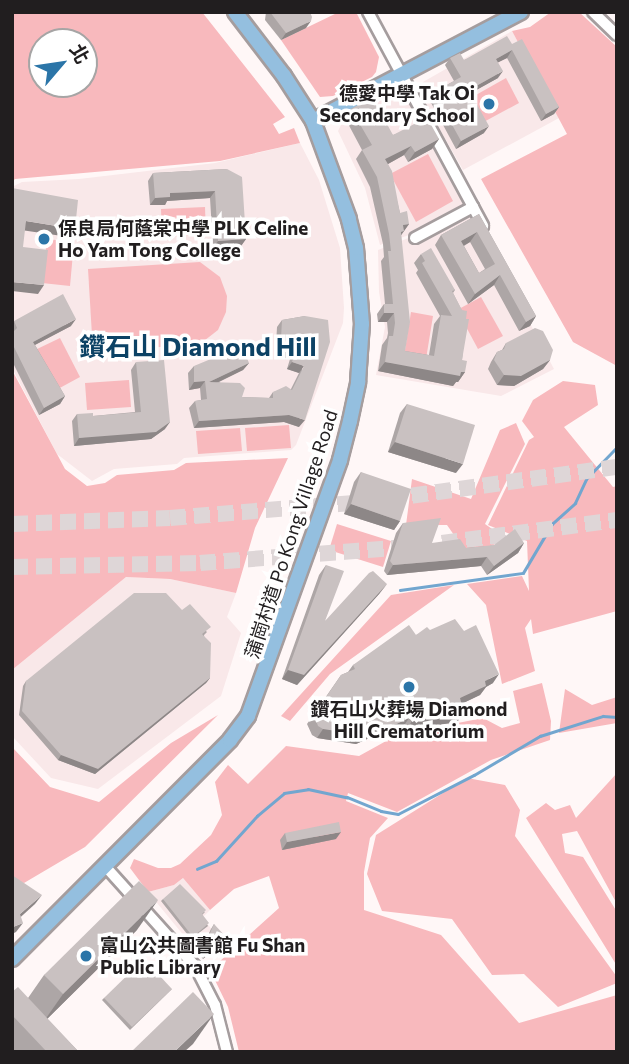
<!DOCTYPE html>
<meta charset="utf-8">
<style>
body{margin:0}
#map{position:relative;width:629px;height:1064px;overflow:hidden;background:#fff7f7;font-family:Commissioner,"Noto Sans TC",sans-serif}
div>[style]{position:absolute}
[style*='--x']{left:calc(var(--x)*1px);top:calc(var(--y)*1px);width:calc(var(--w)*1px);rotate:calc(var(--a)*1deg)}
.built>*{inset:0;background:#f9e8e9}
.green>*{inset:0;background:#f8b9bd}
.stream>*{height:2.5px;margin:-1.25px;padding:0 1.25px;transform-origin:1.25px;border-radius:1.25px;background:#72a6cf}
.highway-tunnel>*{height:16px;margin-top:-8px;transform-origin:0;background:repeating-linear-gradient(90deg,#ded6d7 0 16px,transparent 0 24px)}
.roads{filter:drop-shadow(2px 0 #a59d9e) drop-shadow(-2px 0 #a59d9e) drop-shadow(0 2px #a59d9e) drop-shadow(0 -2px #a59d9e)}
.minor>*{height:10px;margin:-5px;padding:0 5px;transform-origin:5px;border-radius:5px;background:#fff}
.major>*{height:14px;margin:-7px;padding:0 7px;transform-origin:7px;border-radius:7px;background:#94bfdf}
.wall>*{inset:0;background:#ada6a6}
.shaded-wall>*{inset:0;background:#8d8787}
.building>*{inset:0;background:#c9c1c1}
.dots>*{width:19px;height:19px;translate:-50% -50%;box-sizing:border-box;border:4px solid #fff;border-radius:50%}
span{translate:-50% -50%;white-space:nowrap;text-align:center;line-height:1.15;-webkit-text-stroke:7px #fff;paint-order:stroke}
.poi-label{font-size:19px;color:#211e1f;font-weight:700}
.right{translate:-100% -50%;text-align:right}
.left{translate:0 -50%;text-align:left}
.street-label{font-size:19px;color:#211e1f}
.district-label{font-size:26px;color:#0c4265;font-weight:700}
.frame{position:absolute;inset:0;border:14px solid #211e1f;pointer-events:none}
.north{position:absolute;left:28px;top:28px;width:70px;height:70px;box-sizing:border-box;background:#fff;border:2px solid #a6a5a5;border-radius:50%;rotate:61deg;font-size:19px;font-weight:700;line-height:28px;text-align:center;color:#211e1f}
.north::after{content:'';display:block;margin:auto;width:24px;height:32px;background:#2b75a8;clip-path:polygon(50% 0,100% 100%,50% 72%,0 100%)}
</style>
<div id="map">
<div class="built">
<i style="clip-path:polygon(512px 31px,559px 118px,463px 170px,418px 91px,423px 82px)"></i>
<i style="clip-path:polygon(403px 86px,466px 205px,409px 235px,380px 245px,365px 188px,338px 131px,346px 115px)"></i>
<i style="clip-path:polygon(300px 143px,319px 180px,340px 248px,344px 308px,343px 323px,296px 445px,291px 450px,184px 458px,177px 464px,114px 469px,92px 481px,57px 454px,12px 368px,12px 187px,22px 182px,79px 179px,215px 163px)"></i>
<i style="clip-path:polygon(472px 213px,554px 369px,501px 396px,376px 375px,385px 327px,379px 292px,378px 250px)"></i>
<i style="clip-path:polygon(126px 577px,170px 579px,236px 593px,227px 617px,241px 633px,221px 696px,98px 789px,51px 778px,12px 736px,12px 670px)"></i>
<i style="clip-path:polygon(183px 878px,210px 910px,202px 918px,223px 942px,203px 959px,148px 892px,174px 885px)"></i>
</div>
<div class="green">
<i style="clip-path:polygon(evenodd,12px 12px,202px 12px,285px 117px,273px 124px,279px 134px,294px 128px,300px 143px,220px 161px,15px 179px,12px 182px,12px 12px,42px 42px,84px 42px,84px 84px,42px 84px,42px 42px)"></i>
<i style="clip-path:polygon(339px 12px,356px 12px,379px 57px,376px 72px,372px 77px,333px 96px,320px 97px,281px 40px)"></i>
<i style="clip-path:polygon(551px 12px,579px 12px,617px 47px,617px 366px,573px 342px,481px 179px,567px 134px,512px 31px,530px 27px)"></i>
<i style="clip-path:polygon(506px 78px,519px 103px,480px 124px,467px 100px)"></i>
<i style="clip-path:polygon(428px 154px,453px 201px,416px 222px,390px 174px)"></i>
<i style="clip-path:polygon(205px 207px,206px 235px,162px 237px,161px 209px)"></i>
<i style="clip-path:polygon(47px 239px,74px 242px,70px 286px,42px 283px)"></i>
<i style="clip-path:polygon(200px 262px,220px 277px,227px 296px,226px 312px,218px 330px,200px 344px,93px 352px,88px 269px)"></i>
<i style="clip-path:polygon(481px 297px,503px 336px,478px 349px,457px 310px)"></i>
<i style="clip-path:polygon(411px 312px,433px 316px,426px 359px,404px 356px)"></i>
<i style="clip-path:polygon(60px 338px,80px 377px,56px 390px,35px 350px)"></i>
<i style="clip-path:polygon(12px 370px,65px 469px,87px 486px,105px 483px,117px 475px,174px 470px,186px 463px,288px 458px,255px 528px,236px 593px,170px 579px,126px 577px,12px 670px)"></i>
<i style="clip-path:polygon(129px 380px,131px 407px,87px 410px,85px 383px)"></i>
<i style="clip-path:polygon(563px 381px,595px 385px,598px 405px,564px 427px,613px 487px,617px 486px,617px 611px,533px 634px,531px 619px,525px 628px,535px 671px,502px 684px,486px 605px,467px 584px,522px 576px,529px 591px,527px 541px,488px 525px,529px 440px,534px 437px,522px 421px,533px 400px)"></i>
<i style="clip-path:polygon(516px 423px,525px 444px,485px 524px,505px 538px,485px 550px,463px 548px,447px 525px,406px 525px,412px 479px,471px 499px,500px 430px)"></i>
<i style="clip-path:polygon(289px 425px,291px 448px,247px 451px,245px 428px)"></i>
<i style="clip-path:polygon(240px 428px,242px 451px,198px 454px,196px 431px)"></i>
<i style="clip-path:polygon(337px 524px,391px 541px,383px 567px,329px 550px)"></i>
<i style="clip-path:polygon(454px 585px,330px 674px,290px 721px,281px 716px,391px 595px)"></i>
<i style="clip-path:polygon(542px 683px,551px 721px,550px 740px,491px 760px,397px 812px,348px 793px,346px 801px,388px 818px,370px 838px,364px 872px,364px 910px,441px 935px,519px 1023px,617px 995px,617px 1052px,239px 1052px,228px 1007px,210px 970px,279px 908px,269px 876px,234px 889px,210px 910px,183px 878px,174px 885px,148px 892px,130px 868px,134px 859px,158px 868px,171px 868px,180px 864px,211px 835px,222px 815px,215px 782px,228px 765px,248px 784px,286px 746px,359px 756px,397px 735px,483px 718px,502px 728px,520px 723px,513px 691px)"></i>
<i style="clip-path:polygon(565px 689px,592px 705px,617px 697px,617px 723px,559px 733px)"></i>
<i style="clip-path:polygon(218px 715px,85px 847px,24px 883px,12px 880px,12px 747px,50px 787px,99px 802px,171px 743px)"></i>
<i style="clip-path:polygon(617px 773px,617px 904px,577px 831px,562px 834px,565px 853px,583px 857px,617px 912px,617px 966px,526px 818px,546px 803px,555px 810px,570px 805px,576px 818px)"></i>
<i style="clip-path:polygon(467px 778px,505px 785px,520px 810px,515px 836px,617px 977px,617px 983px,558px 1007px,524px 974px,492px 975px,452px 919px,382px 911px,367px 874px,376px 835px)"></i>
</div>
<div class="stream">
<i style="--x:400;--y:590;--w:124;--a:-7.9"></i>
<i style="--x:523;--y:573;--w:57;--a:-59.4"></i>
<i style="--x:552;--y:524;--w:31;--a:-42"></i>
<i style="--x:575;--y:503;--w:26;--a:-65"></i>
<i style="--x:586;--y:479;--w:45;--a:-45.9"></i>
<i style="--x:197;--y:869;--w:21;--a:-23"></i>
<i style="--x:216;--y:861;--w:61;--a:-47.7"></i>
<i style="--x:257;--y:816;--w:35;--a:-40"></i>
<i style="--x:284;--y:793;--w:24;--a:-9"></i>
<i style="--x:308;--y:789;--w:40;--a:12"></i>
<i style="--x:347;--y:797;--w:37;--a:22"></i>
<i style="--x:381;--y:811;--w:17;--a:10"></i>
<i style="--x:398;--y:814;--w:85;--a:-27.2"></i>
<i style="--x:474;--y:775;--w:77;--a:-30.6"></i>
<i style="--x:540;--y:736;--w:66;--a:-17.6"></i>
<i style="--x:603;--y:716;--w:14;--a:4"></i>
</div>
<div class="highway-tunnel">
<i style="--x:388;--y:499;--w:231;--a:-8"></i>
<i style="--x:12;--y:524;--w:158;--a:-2.2"></i>
<i style="--x:170;--y:518;--w:197;--a:-4.7"></i>
<i style="--x:442;--y:543;--w:177;--a:-7.5"></i>
<i style="--x:12;--y:567;--w:188;--a:-1.2"></i>
<i style="--x:200;--y:563;--w:211;--a:-4.4"></i>
</div>
<div class="roads">
<div class="minor">
<i style="--x:368;--y:12;--w:243;--a:61.7"></i>
<i style="--x:593;--y:12;--w:33;--a:44"></i>
<i style="--x:415;--y:238;--w:66;--a:-28.1"></i>
<i style="--x:105;--y:866;--w:135;--a:48"></i>
<i style="--x:195;--y:966;--w:44;--a:62.9"></i>
<i style="--x:215;--y:1005;--w:49;--a:75.7"></i>
</div>
<div class="major">
<i style="--x:313;--y:121;--w:235;--a:-27.7"></i>
<i style="--x:12;--y:959;--w:309;--a:-45.1"></i>
<i style="--x:230;--y:740;--w:30;--a:-53"></i>
<i style="--x:248;--y:716;--w:272;--a:-70.2"></i>
<i style="--x:340;--y:460;--w:40;--a:-75.6"></i>
<i style="--x:350;--y:421;--w:40;--a:-78"></i>
<i style="--x:358;--y:382;--w:58;--a:-86.1"></i>
<i style="--x:362;--y:324;--w:76;--a:-94.5"></i>
<i style="--x:356;--y:248;--w:30;--a:-104"></i>
<i style="--x:349;--y:219;--w:104;--a:-110.2"></i>
<i style="--x:313;--y:121;--w:54;--a:-122.8"></i>
<i style="--x:284;--y:76;--w:81;--a:-127.4"></i>
</div>
</div>
<div class="wall">
<i style="clip-path:polygon(266px 12px,310px 12px,306px 28px,281px 40px,265px 20px)"></i>
<i style="clip-path:polygon(512px 44px,559px 107px,554px 114px,541px 121px,507px 58px,498px 62px,498px 78px,470px 93px,484px 133px,456px 149px,429px 99px,434px 92px,454px 81px,445px 65px,450px 58px,464px 60px)"></i>
<i style="clip-path:polygon(351px 109px,393px 135px,424px 124px,439px 139px,432px 149px,408px 162px,404px 155px,388px 164px,400px 213px,409px 224px,401px 235px,405px 351px,429px 355px,434px 324px,440px 316px,416px 273px,418px 270px,414px 263px,421px 254px,455px 290px,453px 293px,466px 319px,462px 360px,465px 372px,458px 382px,456px 382px,453px 386px,378px 371px,382px 345px,387px 338px,388px 333px,387px 322px,378px 322px,377px 314px,384px 304px,385px 304px,381px 261px,384px 257px,383px 244px,370px 187px,356px 159px,362px 150px,345px 118px)"></i>
<i style="clip-path:polygon(227px 169px,246px 239px,241px 246px,213px 248px,210px 198px,167px 201px,165px 205px,150px 205px,148px 181px,153px 173px)"></i>
<i style="clip-path:polygon(evenodd,479px 214px,536px 316px,530px 326px,519px 331px,494px 285px,468px 304px,435px 245px,441px 235px,479px 214px,470px 242px,485px 269px,479px 273px,464px 246px,470px 242px)"></i>
<i style="clip-path:polygon(305px 316px,299px 427px,284px 422px,194px 428px,189px 408px,195px 401px,201px 400px,200px 388px,189px 390px,188px 373px,194px 366px,249px 363px,243px 370px,219px 382px,242px 397px,269px 398px,273px 392px,291px 389px,299px 373px,287px 369px,290px 359px,281px 357px,276px 345px,277px 327px,282px 320px)"></i>
<i style="clip-path:polygon(14px 321px,71px 326px,35px 345px,65px 396px,60px 404px,39px 415px,12px 361px,12px 323px)"></i>
<i style="clip-path:polygon(506px 343px,550px 360px,543px 369px,514px 386px,497px 385px,488px 369px,491px 362px,497px 352px,502px 350px)"></i>
<i style="clip-path:polygon(136px 362px,165px 429px,151px 439px,74px 446px,72px 421px,77px 414px,93px 416px,135px 412px,131px 370px)"></i>
<i style="clip-path:polygon(407px 404px,456px 473px,388px 452px,400px 413px)"></i>
<i style="clip-path:polygon(361px 472px,400px 521px,394px 530px,344px 514px,354px 482px)"></i>
<i style="clip-path:polygon(403px 523px,432px 543px,466px 548px,524px 543px,518px 553px,487px 575px,481px 566px,387px 575px,384px 571px,396px 533px)"></i>
<i style="clip-path:polygon(326px 565px,325px 621px,380px 593px,297px 685px,282px 679px,319px 575px)"></i>
<i style="clip-path:polygon(182px 610px,207px 632px,204px 635px,210px 678px,206px 683px,95px 774px,58px 760px,19px 715px,23px 686px,26px 681px)"></i>
<i style="clip-path:polygon(430px 630px,493px 683px,486px 687px,480px 695px,461px 704px,464px 713px,457px 722px,406px 730px,403px 727px,378px 739px,376px 735px,356px 744px,317px 738px,312px 735px,307px 724px,341px 675px,348px 672px,353px 665px,416px 635px)"></i>
<i style="clip-path:polygon(285px 833px,336px 839px,282px 850px,280px 840px)"></i>
<i style="clip-path:polygon(163px 899px,205px 912px,202px 915px,208px 926px,191px 939px,161px 901px)"></i>
<i style="clip-path:polygon(214px 924px,223px 942px,203px 959px,199px 954px,211px 929px)"></i>
<i style="clip-path:polygon(137px 930px,47px 1019px,79px 1052px,15px 1052px,12px 1048px,12px 992px,28px 998px,44px 975px)"></i>
<i style="clip-path:polygon(172px 989px,130px 1030px,102px 1000px,104px 998px)"></i>
</div>
<div class="shaded-wall">
<i style="clip-path:polygon(311px 21px,306px 28px,281px 40px,286px 33px)"></i>
<i style="clip-path:polygon(512px 50px,507px 58px,491px 66px,496px 59px)"></i>
<i style="clip-path:polygon(503px 71px,498px 78px,464px 97px,469px 90px)"></i>
<i style="clip-path:polygon(559px 107px,554px 114px,541px 121px,546px 114px)"></i>
<i style="clip-path:polygon(489px 126px,484px 133px,456px 149px,461px 141px)"></i>
<i style="clip-path:polygon(439px 139px,432px 149px,408px 162px,415px 152px)"></i>
<i style="clip-path:polygon(411px 146px,404px 155px,379px 169px,385px 159px)"></i>
<i style="clip-path:polygon(215px 191px,210px 198px,167px 201px,165px 205px,150px 205px,155px 198px,170px 193px)"></i>
<i style="clip-path:polygon(26px 221px,75px 229px,69px 237px,21px 230px)"></i>
<i style="clip-path:polygon(409px 224px,397px 241px,403px 225px)"></i>
<i style="clip-path:polygon(477px 232px,470px 242px,454px 251px,461px 241px)"></i>
<i style="clip-path:polygon(246px 239px,241px 246px,213px 248px,218px 241px)"></i>
<i style="clip-path:polygon(500px 275px,494px 285px,468px 304px,475px 294px)"></i>
<i style="clip-path:polygon(12px 282px,44px 285px,38px 294px,12px 291px)"></i>
<i style="clip-path:polygon(384px 313px,394px 313px,387px 322px,378px 322px)"></i>
<i style="clip-path:polygon(536px 316px,530px 326px,519px 331px,526px 322px)"></i>
<i style="clip-path:polygon(76px 319px,71px 326px,27px 349px,33px 342px)"></i>
<i style="clip-path:polygon(286px 350px,295px 352px,290px 359px,281px 357px)"></i>
<i style="clip-path:polygon(550px 360px,543px 369px,514px 386px,497px 385px,504px 375px)"></i>
<i style="clip-path:polygon(292px 362px,304px 366px,299px 373px,287px 369px)"></i>
<i style="clip-path:polygon(385px 362px,461px 372px,465px 372px,458px 382px,456px 382px,453px 386px,378px 371px)"></i>
<i style="clip-path:polygon(249px 363px,243px 370px,206px 388px,209px 382px)"></i>
<i style="clip-path:polygon(205px 381px,200px 388px,189px 390px,194px 382px)"></i>
<i style="clip-path:polygon(65px 396px,60px 404px,39px 415px,44px 408px)"></i>
<i style="clip-path:polygon(289px 415px,305px 420px,299px 427px,284px 422px,194px 428px,199px 421px)"></i>
<i style="clip-path:polygon(170px 422px,165px 429px,151px 439px,74px 446px,79px 438px)"></i>
<i style="clip-path:polygon(395px 442px,463px 464px,456px 473px,388px 452px)"></i>
<i style="clip-path:polygon(351px 504px,400px 521px,394px 530px,344px 514px)"></i>
<i style="clip-path:polygon(524px 543px,518px 553px,487px 575px,494px 566px)"></i>
<i style="clip-path:polygon(487px 557px,481px 566px,387px 575px,393px 565px)"></i>
<i style="clip-path:polygon(387px 584px,380px 593px,297px 685px,282px 679px,288px 670px)"></i>
<i style="clip-path:polygon(499px 674px,493px 683px,486px 687px,480px 695px,453px 708px,460px 698px,485px 681px)"></i>
<i style="clip-path:polygon(210px 678px,206px 683px,95px 774px,58px 760px,61px 755px)"></i>
<i style="clip-path:polygon(464px 713px,457px 722px,406px 730px,412px 721px)"></i>
<i style="clip-path:polygon(409px 718px,403px 727px,378px 739px,384px 730px)"></i>
<i style="clip-path:polygon(382px 726px,376px 735px,356px 744px,317px 738px,323px 729px)"></i>
<i style="clip-path:polygon(341px 832px,336px 839px,282px 850px,287px 842px)"></i>
<i style="clip-path:polygon(42px 895px,35px 904px,13px 924px,20px 914px)"></i>
<i style="clip-path:polygon(158px 900px,137px 930px,42px 1024px,63px 994px)"></i>
<i style="clip-path:polygon(23px 923px,16px 932px,12px 934px,13px 927px)"></i>
<i style="clip-path:polygon(226px 937px,223px 942px,203px 959px,207px 954px)"></i>
<i style="clip-path:polygon(214px 1014px,193px 1044px,184px 1052px,174px 1052px)"></i>
</div>
<div class="building">
<i style="clip-path:polygon(270px 12px,310px 12px,312px 17px,311px 21px,286px 33px)"></i>
<i style="clip-path:polygon(507px 36px,512px 44px,522px 39px,559px 107px,546px 114px,512px 50px,496px 59px,503px 71px,469px 90px,489px 126px,461px 141px,434px 92px,461px 77px,450px 58px,460px 53px,464px 60px)"></i>
<i style="clip-path:polygon(372px 97px,393px 135px,422px 120px,424px 124px,429px 121px,439px 139px,415px 152px,411px 146px,385px 159px,392px 171px,400px 213px,407px 211px,409px 224px,403px 225px,404px 231px,401px 232px,410px 322px,405px 351px,434px 356px,441px 315px,452px 316px,422px 263px,425px 261px,421px 254px,431px 248px,455px 290px,452px 291px,462px 310px,467px 311px,466px 319px,469px 319px,462px 360px,467px 361px,465px 372px,461px 372px,460px 376px,385px 362px,389px 336px,393px 336px,395px 323px,394px 313px,384px 313px,384px 304px,393px 304px,388px 251px,391px 251px,389px 234px,377px 177px,362px 150px,372px 145px,351px 109px)"></i>
<i style="clip-path:polygon(227px 169px,242px 177px,246px 239px,218px 241px,215px 191px,170px 193px,170px 197px,155px 198px,153px 173px)"></i>
<i style="clip-path:polygon(12px 188px,78px 200px,75px 229px,26px 221px,23px 247px,48px 250px,44px 285px,12px 282px)"></i>
<i style="clip-path:polygon(evenodd,479px 214px,536px 316px,526px 322px,500px 275px,475px 294px,441px 235px,479px 214px,477px 232px,495px 264px,479px 273px,461px 241px,477px 232px)"></i>
<i style="clip-path:polygon(63px 294px,76px 319px,33px 342px,65px 396px,44px 408px,12px 343px,12px 333px,17px 328px,14px 321px)"></i>
<i style="clip-path:polygon(305px 316px,328px 320px,330px 342px,305px 420px,289px 415px,199px 421px,195px 401px,207px 399px,205px 381px,194px 382px,194px 366px,242px 346px,249px 363px,209px 382px,240px 383px,245px 388px,242px 397px,273px 398px,273px 392px,286px 386px,292px 390px,304px 366px,292px 362px,295px 352px,286px 350px,281px 338px,282px 320px)"></i>
<i style="clip-path:polygon(535px 328px,543px 331px,553px 350px,550px 360px,521px 376px,504px 375px,494px 360px,497px 352px,504px 349px,506px 343px)"></i>
<i style="clip-path:polygon(164px 360px,170px 422px,156px 432px,79px 438px,77px 414px,93px 413px,93px 416px,141px 412px,136px 362px)"></i>
<i style="clip-path:polygon(407px 404px,475px 425px,463px 464px,395px 442px)"></i>
<i style="clip-path:polygon(361px 472px,411px 489px,400px 521px,351px 504px)"></i>
<i style="clip-path:polygon(441px 518px,432px 543px,460px 539px,466px 548px,494px 545px,515px 529px,524px 543px,494px 566px,487px 557px,393px 565px,390px 561px,403px 523px)"></i>
<i style="clip-path:polygon(326px 565px,344px 571px,325px 621px,369px 573px,373px 571px,387px 584px,304px 675px,288px 670px)"></i>
<i style="clip-path:polygon(134px 593px,166px 593px,182px 610px,190px 604px,211px 627px,202px 634px,211px 643px,210px 678px,98px 769px,61px 755px,22px 711px,26px 681px)"></i>
<i style="clip-path:polygon(455px 619px,464px 631px,476px 625px,499px 674px,485px 681px,486px 686px,460px 698px,464px 713px,412px 721px,409px 718px,384px 730px,382px 726px,362px 735px,323px 729px,318px 726px,314px 715px,341px 675px,355px 669px,353px 665px,409px 625px,416px 635px,427px 627px,430px 630px)"></i>
<i style="clip-path:polygon(339px 822px,341px 832px,287px 842px,285px 833px)"></i>
<i style="clip-path:polygon(12px 875px,42px 895px,20px 914px,23px 923px,13px 927px)"></i>
<i style="clip-path:polygon(139px 881px,158px 900px,63px 994px,44px 975px)"></i>
<i style="clip-path:polygon(180px 884px,206px 910px,202px 914px,209px 923px,193px 937px,163px 899px)"></i>
<i style="clip-path:polygon(214px 924px,226px 937px,207px 954px,203px 949px)"></i>
<i style="clip-path:polygon(144px 959px,172px 989px,132px 1027px,104px 998px)"></i>
<i style="clip-path:polygon(18px 987px,79px 1052px,47px 1052px,12px 1015px,12px 992px)"></i>
<i style="clip-path:polygon(193px 992px,214px 1014px,174px 1052px,131px 1052px)"></i>
</div>
<div class="dots">
<i style="left:489px;top:104px;background:#2b75a8"></i>
<i style="left:44px;top:239px;background:#2b75a8"></i>
<i style="left:409px;top:687px;background:#2b75a8"></i>
<i style="left:86px;top:956px;background:#2b75a8"></i>
</div>
<div class="poi-label">
<span class="right" style="left:475px;top:104px">德愛中學 Tak Oi<br>Secondary School</span>
<span class="left" style="left:58px;top:239px">保良局何蔭棠中學 PLK Celine<br>Ho Yam Tong College</span>
<span style="left:409px;top:720px">鑽石山火葬場 Diamond<br>Hill Crematorium</span>
<span class="left" style="left:100px;top:956px">富山公共圖書館 Fu Shan<br>Public Library</span>
</div>
<div class="street-label">
<span style="left:291px;top:534px;rotate:-72deg">蒲崗村道 Po Kong Village Road</span>
</div>
<div class="district-label">
<span style="left:198px;top:346px">鑽石山 Diamond Hill</span>
</div>
<div class="frame"></div>
<div class="north">北</div>
</div>
